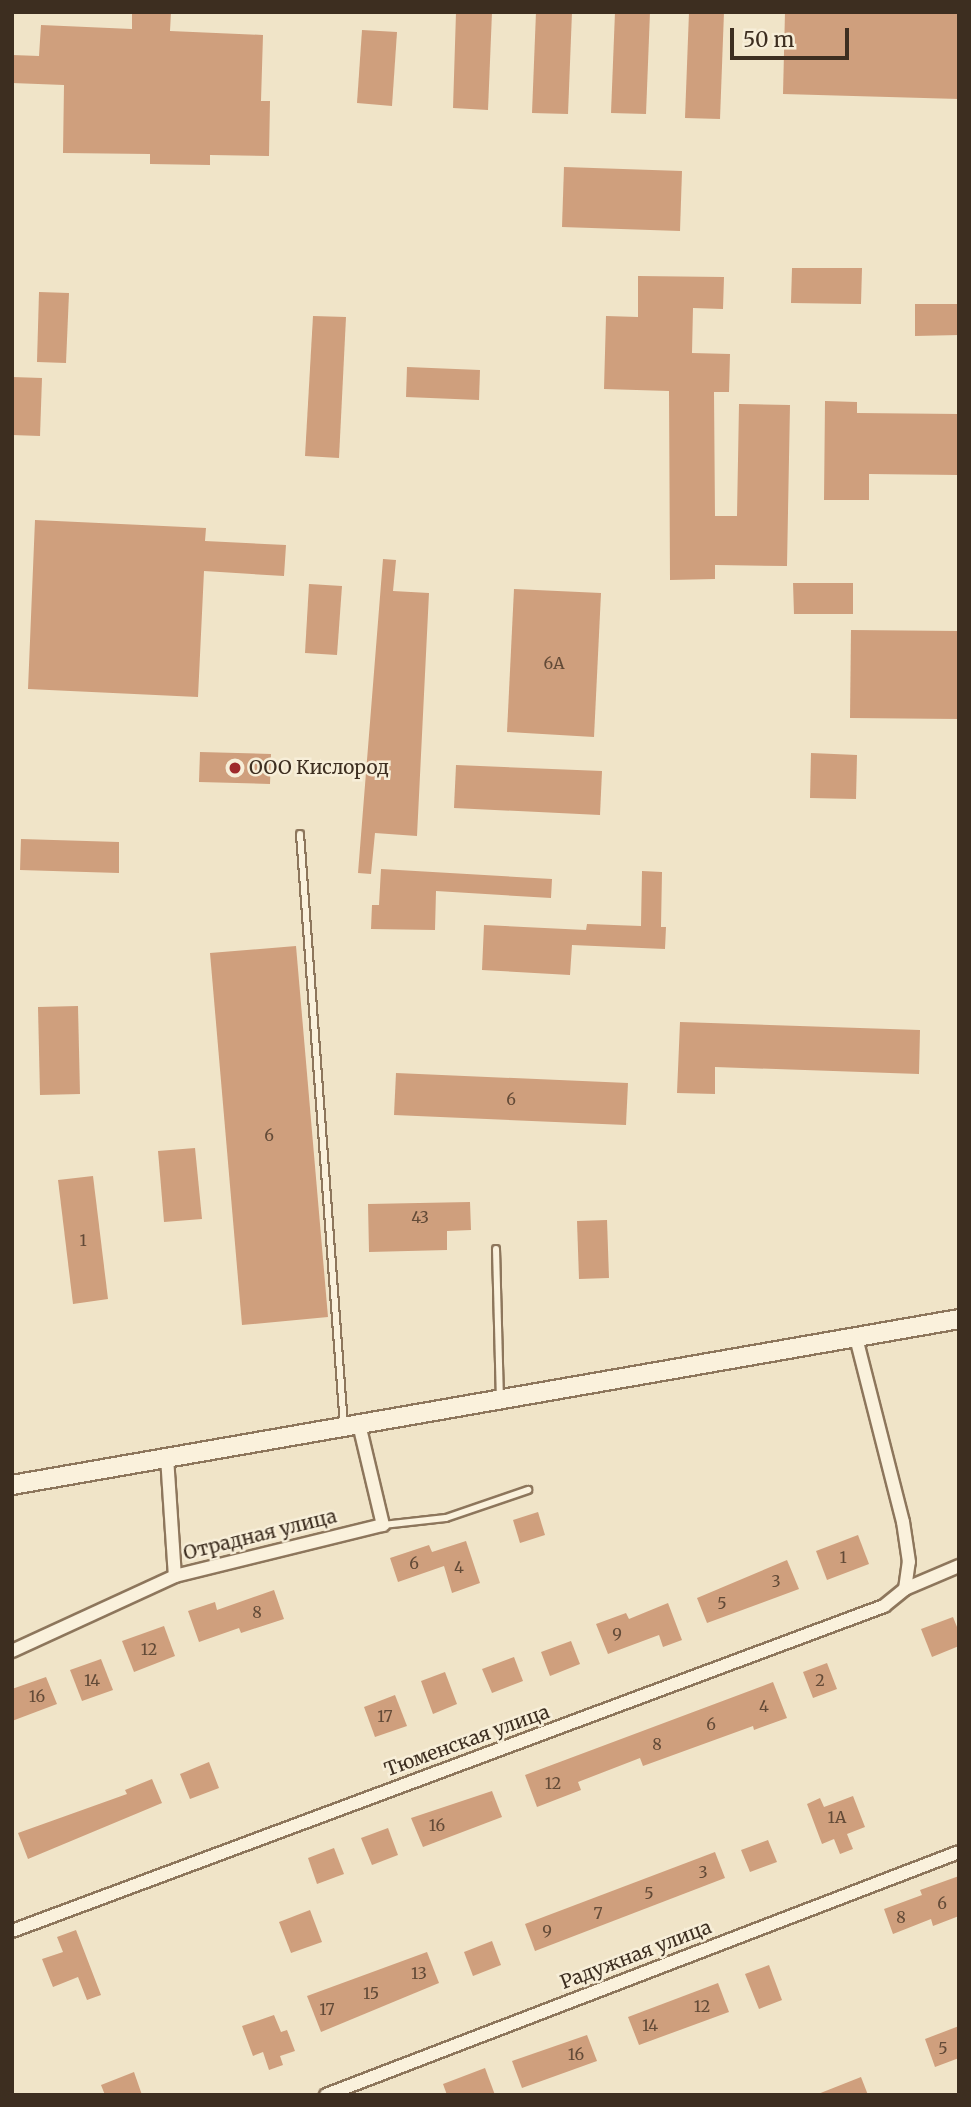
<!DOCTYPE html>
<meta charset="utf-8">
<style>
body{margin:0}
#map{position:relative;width:971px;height:2107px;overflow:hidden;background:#f0e4c8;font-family:Merriweather,serif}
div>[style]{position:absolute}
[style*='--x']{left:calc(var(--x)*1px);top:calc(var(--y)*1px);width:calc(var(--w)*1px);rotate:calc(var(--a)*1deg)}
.building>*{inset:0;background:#cf9f7d}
.roads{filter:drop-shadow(2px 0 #8d765c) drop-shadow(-2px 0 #8d765c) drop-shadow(0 2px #8d765c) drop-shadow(0 -2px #8d765c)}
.lane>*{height:6px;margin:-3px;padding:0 3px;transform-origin:3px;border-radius:3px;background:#faf1dc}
.street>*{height:12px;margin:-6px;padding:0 6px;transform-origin:6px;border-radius:6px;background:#faf1dc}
.secondary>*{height:18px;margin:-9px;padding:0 9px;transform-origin:9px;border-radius:9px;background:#faf1dc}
.dots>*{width:19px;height:19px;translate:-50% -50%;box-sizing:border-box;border:4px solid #f7eed8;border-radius:50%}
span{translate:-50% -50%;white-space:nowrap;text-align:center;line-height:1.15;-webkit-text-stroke:5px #f7eed8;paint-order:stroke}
.number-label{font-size:16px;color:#624a37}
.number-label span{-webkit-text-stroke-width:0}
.poi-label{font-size:19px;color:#3d2e20}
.left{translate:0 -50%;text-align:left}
.street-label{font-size:19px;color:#3d2e20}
.frame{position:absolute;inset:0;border:14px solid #3d2e20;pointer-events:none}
.scale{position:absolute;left:730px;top:28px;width:119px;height:32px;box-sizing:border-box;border:4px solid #3d2e20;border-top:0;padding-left:9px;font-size:21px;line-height:24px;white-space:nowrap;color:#3d2e20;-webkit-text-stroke:5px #f7eed8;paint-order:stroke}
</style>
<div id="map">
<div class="building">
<i style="clip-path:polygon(132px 12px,171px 12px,170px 31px,263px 35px,261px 101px,270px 101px,269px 156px,210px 155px,210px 165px,150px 164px,150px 154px,63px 153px,64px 85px,12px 83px,12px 55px,39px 56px,41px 25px,132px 29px)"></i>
<i style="clip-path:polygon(456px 12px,492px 12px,488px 110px,453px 108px)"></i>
<i style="clip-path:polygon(536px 12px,572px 12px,568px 114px,532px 113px)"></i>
<i style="clip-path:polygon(615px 12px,650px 12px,646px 114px,611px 113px)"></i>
<i style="clip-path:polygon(689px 12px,724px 12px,720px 119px,685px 118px)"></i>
<i style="clip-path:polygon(785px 12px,959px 12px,959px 99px,783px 94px)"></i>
<i style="clip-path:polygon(362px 30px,397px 32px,392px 106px,357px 103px)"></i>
<i style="clip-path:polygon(564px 167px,682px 171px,680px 231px,562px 227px)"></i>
<i style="clip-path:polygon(792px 268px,862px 268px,861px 304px,791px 303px)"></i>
<i style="clip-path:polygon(638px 276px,724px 277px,723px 309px,693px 308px,692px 353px,730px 354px,729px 392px,714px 392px,715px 516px,737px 516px,739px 404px,790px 405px,787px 566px,715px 565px,715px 579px,670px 580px,669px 391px,604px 389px,606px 316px,638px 317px)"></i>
<i style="clip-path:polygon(39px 292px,69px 293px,66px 363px,37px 362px)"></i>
<i style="clip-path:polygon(915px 304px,959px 304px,959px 335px,915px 336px)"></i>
<i style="clip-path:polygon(313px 316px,346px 317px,339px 458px,305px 456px)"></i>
<i style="clip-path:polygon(407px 367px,480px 370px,479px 400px,406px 397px)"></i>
<i style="clip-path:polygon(12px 377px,42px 378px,40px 436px,12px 435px)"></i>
<i style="clip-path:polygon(825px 401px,857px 402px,857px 413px,959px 414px,959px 475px,869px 474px,869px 500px,824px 500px)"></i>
<i style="clip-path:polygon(35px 520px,206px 528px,205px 541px,286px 545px,284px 576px,204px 571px,198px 697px,28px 689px)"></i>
<i style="clip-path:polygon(383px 559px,396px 560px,393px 591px,429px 593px,417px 836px,375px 833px,371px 874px,358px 873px)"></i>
<i style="clip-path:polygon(793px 583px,853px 583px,853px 614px,794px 614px)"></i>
<i style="clip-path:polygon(309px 584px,342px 586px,337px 655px,305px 653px)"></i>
<i style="clip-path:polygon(514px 589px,601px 593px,594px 737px,507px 732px)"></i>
<i style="clip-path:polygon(851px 630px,959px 631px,959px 719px,850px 718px)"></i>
<i style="clip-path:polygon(200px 752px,271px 754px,270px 784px,199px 782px)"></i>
<i style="clip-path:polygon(811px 753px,857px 755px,856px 799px,810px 798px)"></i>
<i style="clip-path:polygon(456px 765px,602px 771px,600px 815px,454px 808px)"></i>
<i style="clip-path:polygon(21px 839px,119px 842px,119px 873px,20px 870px)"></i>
<i style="clip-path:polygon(381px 869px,552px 879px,551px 898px,436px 891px,435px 930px,371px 929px,372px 905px,379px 905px)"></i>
<i style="clip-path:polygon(642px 871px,662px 872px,661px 927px,666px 927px,665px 949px,572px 945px,570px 975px,482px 970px,484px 925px,586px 930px,587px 924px,641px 926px)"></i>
<i style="clip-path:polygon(296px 946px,328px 1317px,242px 1325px,210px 953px)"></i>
<i style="clip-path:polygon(78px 1006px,80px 1094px,40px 1095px,38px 1007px)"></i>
<i style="clip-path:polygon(680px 1022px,920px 1030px,919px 1074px,715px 1067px,715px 1094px,677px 1093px)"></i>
<i style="clip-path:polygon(396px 1073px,628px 1083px,626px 1125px,394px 1115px)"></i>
<i style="clip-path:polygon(195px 1148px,202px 1219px,164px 1222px,158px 1151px)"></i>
<i style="clip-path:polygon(93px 1176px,108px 1299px,73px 1304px,58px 1180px)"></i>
<i style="clip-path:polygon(470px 1202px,471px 1230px,447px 1231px,447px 1250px,369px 1252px,368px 1204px)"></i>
<i style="clip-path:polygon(607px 1220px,609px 1278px,579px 1279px,577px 1221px)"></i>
<i style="clip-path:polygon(538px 1512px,545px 1535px,520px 1543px,513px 1520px)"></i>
<i style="clip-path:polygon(858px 1535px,869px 1564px,827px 1580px,816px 1551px)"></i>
<i style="clip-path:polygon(466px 1541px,480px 1583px,452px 1593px,444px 1566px,398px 1582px,390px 1558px,429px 1545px,432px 1552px)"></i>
<i style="clip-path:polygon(787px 1560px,799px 1589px,707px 1623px,697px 1598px)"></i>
<i style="clip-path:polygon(274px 1590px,284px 1619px,241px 1633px,239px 1628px,199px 1642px,188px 1611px,215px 1602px,217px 1610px)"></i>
<i style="clip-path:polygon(668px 1603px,682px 1640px,663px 1647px,659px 1635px,608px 1654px,596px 1624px,626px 1613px,629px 1619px)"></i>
<i style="clip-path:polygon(953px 1617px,959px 1632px,959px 1646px,932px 1657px,921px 1629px)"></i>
<i style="clip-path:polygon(164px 1626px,175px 1656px,134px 1672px,122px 1641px)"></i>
<i style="clip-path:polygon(571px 1641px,580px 1664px,550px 1676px,541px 1652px)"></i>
<i style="clip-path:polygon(514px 1657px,523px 1681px,492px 1693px,482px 1669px)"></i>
<i style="clip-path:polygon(101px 1659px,113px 1690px,82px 1701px,70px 1670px)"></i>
<i style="clip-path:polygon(827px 1663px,837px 1689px,813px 1698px,803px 1672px)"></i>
<i style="clip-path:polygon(445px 1672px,457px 1704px,433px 1714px,421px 1681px)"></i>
<i style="clip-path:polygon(46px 1677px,57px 1704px,12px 1721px,12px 1689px)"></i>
<i style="clip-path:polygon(773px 1682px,787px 1718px,754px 1730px,753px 1726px,643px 1766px,640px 1758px,578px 1782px,581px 1790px,537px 1807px,525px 1775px)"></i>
<i style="clip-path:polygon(395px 1695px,407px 1726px,375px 1737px,364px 1707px)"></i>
<i style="clip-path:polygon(209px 1762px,219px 1788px,190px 1799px,180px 1774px)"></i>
<i style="clip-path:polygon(152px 1779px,162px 1803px,28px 1859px,18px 1833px,127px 1794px,125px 1790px)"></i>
<i style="clip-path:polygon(492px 1791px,502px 1817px,423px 1847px,411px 1818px)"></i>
<i style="clip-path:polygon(853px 1796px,865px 1827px,847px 1834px,853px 1849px,840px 1854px,834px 1839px,822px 1844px,807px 1804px,820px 1798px,824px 1807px)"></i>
<i style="clip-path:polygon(388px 1828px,398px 1855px,372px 1865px,361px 1838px)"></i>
<i style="clip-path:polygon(768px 1840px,777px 1862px,750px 1872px,741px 1850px)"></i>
<i style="clip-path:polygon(334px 1848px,344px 1874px,317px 1884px,308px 1858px)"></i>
<i style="clip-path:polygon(715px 1852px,725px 1878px,535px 1951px,525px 1924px)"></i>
<i style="clip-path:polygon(959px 1876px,959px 1916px,933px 1926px,931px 1919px,893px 1934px,884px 1909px,922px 1895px,920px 1890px)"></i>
<i style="clip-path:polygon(310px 1910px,322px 1942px,291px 1953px,279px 1922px)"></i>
<i style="clip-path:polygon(76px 1930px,101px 1995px,87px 2000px,78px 1977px,53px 1987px,42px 1959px,63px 1952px,57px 1937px)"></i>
<i style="clip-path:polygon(492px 1941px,501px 1965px,473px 1976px,464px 1952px)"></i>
<i style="clip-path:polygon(427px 1952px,439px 1983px,321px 2032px,307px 1996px)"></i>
<i style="clip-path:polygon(769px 1965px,782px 2000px,759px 2009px,745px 1974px)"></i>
<i style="clip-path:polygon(718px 1983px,729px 2012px,639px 2045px,628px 2017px)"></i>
<i style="clip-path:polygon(274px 2015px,281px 2032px,287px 2030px,295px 2051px,280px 2056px,283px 2065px,269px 2070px,263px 2052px,253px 2056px,242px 2026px)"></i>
<i style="clip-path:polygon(959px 2026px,959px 2058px,935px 2067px,925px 2039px)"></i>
<i style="clip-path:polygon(587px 2035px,597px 2061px,522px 2088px,512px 2061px)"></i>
<i style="clip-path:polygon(485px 2068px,495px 2095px,447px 2095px,443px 2084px)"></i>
<i style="clip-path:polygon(134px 2072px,142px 2095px,105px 2095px,101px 2085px)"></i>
<i style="clip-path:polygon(861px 2077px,868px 2095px,818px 2095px,818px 2094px)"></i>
</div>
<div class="roads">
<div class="lane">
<i style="--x:300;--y:834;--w:594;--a:85.75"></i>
<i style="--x:496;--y:1249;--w:148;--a:88.5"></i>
<i style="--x:383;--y:1525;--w:63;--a:-6.3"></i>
<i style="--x:446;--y:1518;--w:87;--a:-18.9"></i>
</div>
<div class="street">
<i style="--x:167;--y:1457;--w:119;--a:86.2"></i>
<i style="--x:905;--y:1589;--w:59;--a:-23.1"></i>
<i style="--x:12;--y:1651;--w:179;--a:-24.7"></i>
<i style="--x:175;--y:1576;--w:214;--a:-13.8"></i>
<i style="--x:383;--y:1525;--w:104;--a:-103.4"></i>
<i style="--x:12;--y:1931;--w:931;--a:-20.44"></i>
<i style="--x:884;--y:1606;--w:27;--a:-39"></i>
<i style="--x:905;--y:1589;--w:27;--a:-82"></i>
<i style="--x:909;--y:1562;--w:40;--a:-98.5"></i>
<i style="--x:903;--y:1522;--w:191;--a:-104.3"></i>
<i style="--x:326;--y:2095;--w:678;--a:-21"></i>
</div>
<div class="secondary">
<i style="--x:12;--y:1485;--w:961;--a:-9.94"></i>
</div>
</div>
<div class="dots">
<i style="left:235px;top:768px;background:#9e2a2b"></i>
</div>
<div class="number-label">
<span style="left:554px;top:663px">6А</span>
<span style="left:511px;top:1099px">6</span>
<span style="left:269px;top:1135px">6</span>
<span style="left:420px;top:1217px">43</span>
<span style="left:83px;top:1240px">1</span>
<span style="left:843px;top:1557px">1</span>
<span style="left:414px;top:1563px">6</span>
<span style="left:459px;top:1567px">4</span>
<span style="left:776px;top:1581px">3</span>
<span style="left:722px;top:1603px">5</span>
<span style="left:257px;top:1612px">8</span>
<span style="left:617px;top:1634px">9</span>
<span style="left:149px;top:1649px">12</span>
<span style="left:92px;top:1680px">14</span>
<span style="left:820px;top:1680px">2</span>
<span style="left:37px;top:1696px">16</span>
<span style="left:764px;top:1706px">4</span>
<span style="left:385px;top:1716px">17</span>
<span style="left:711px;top:1724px">6</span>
<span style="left:657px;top:1744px">8</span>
<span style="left:553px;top:1783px">12</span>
<span style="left:837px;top:1817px">1А</span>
<span style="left:437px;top:1825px">16</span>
<span style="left:703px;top:1872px">3</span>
<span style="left:649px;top:1893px">5</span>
<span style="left:942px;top:1903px">6</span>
<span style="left:598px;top:1913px">7</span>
<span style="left:901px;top:1917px">8</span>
<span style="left:547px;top:1931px">9</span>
<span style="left:419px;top:1973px">13</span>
<span style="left:371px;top:1993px">15</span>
<span style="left:702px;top:2006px">12</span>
<span style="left:327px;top:2009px">17</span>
<span style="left:650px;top:2025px">14</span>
<span style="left:943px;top:2048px">5</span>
<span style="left:576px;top:2054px">16</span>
</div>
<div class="poi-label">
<span class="left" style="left:249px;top:768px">ООО Кислород</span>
</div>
<div class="street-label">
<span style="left:260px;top:1535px;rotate:-14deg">Отрадная улица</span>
<span style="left:467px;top:1741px;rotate:-20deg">Тюменская улица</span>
<span style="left:636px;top:1955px;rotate:-21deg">Радужная улица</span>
</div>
<div class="frame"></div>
<div class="scale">50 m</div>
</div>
